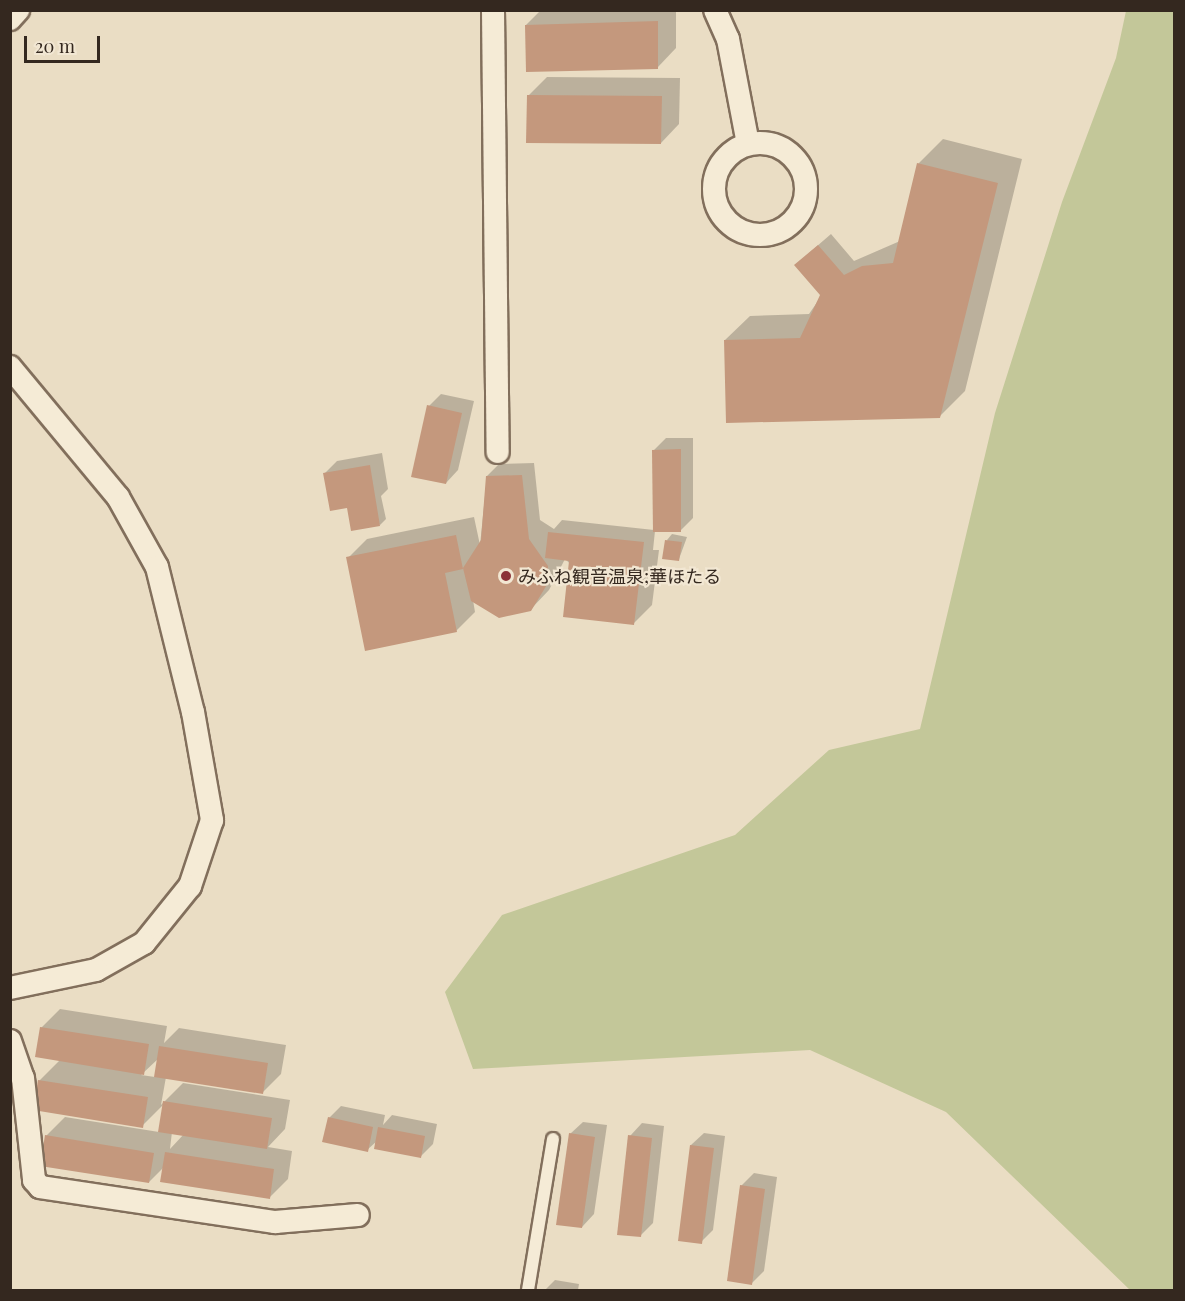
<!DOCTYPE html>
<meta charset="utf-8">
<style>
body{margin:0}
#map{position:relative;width:1185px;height:1301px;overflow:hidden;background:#eaddc4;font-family:"Playfair Display","Noto Sans JP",serif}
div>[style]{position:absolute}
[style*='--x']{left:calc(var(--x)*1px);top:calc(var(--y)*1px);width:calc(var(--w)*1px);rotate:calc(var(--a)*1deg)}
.green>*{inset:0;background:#c3c799}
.shadow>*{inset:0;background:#0003}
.building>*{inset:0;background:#c4987d}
.roads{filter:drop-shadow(2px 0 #826f5c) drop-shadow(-2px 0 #826f5c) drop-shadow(0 2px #826f5c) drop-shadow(0 -2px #826f5c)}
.lane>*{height:12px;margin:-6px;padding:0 6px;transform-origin:6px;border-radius:6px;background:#f5ebd6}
.street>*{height:22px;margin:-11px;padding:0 11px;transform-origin:11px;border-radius:11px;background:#f5ebd6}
.street>.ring{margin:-11px;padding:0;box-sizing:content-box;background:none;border:22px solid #f5ebd6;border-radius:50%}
.dots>*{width:16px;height:16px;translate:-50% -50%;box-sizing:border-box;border:3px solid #f2e7d3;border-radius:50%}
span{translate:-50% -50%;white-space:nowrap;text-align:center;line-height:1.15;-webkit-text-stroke:4.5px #f2e7d3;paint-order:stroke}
.poi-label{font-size:18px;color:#34281f}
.left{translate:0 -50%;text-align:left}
.frame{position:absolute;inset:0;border:12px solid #34281f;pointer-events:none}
.scale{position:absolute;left:24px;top:36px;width:76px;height:27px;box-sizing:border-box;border:3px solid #34281f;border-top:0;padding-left:8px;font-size:18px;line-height:21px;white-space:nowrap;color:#34281f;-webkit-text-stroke:4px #f2e7d3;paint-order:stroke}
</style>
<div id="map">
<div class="green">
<i style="clip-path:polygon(1126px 11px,1174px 11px,1174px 1290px,1130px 1290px,946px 1112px,810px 1050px,473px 1069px,445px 992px,502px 915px,735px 835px,829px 750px,920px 729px,995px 413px,1062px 202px,1116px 58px)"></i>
</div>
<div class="shadow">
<i style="clip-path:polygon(541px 10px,676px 10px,676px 48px,658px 67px,526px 25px)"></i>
<i style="clip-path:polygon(547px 77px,680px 78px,679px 124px,661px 143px,528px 96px)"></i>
<i style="clip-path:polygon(943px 139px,1022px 159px,965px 391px,940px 416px,725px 340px,750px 316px,809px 314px,822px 295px,809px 253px,831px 234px,854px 261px,900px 241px,918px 164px)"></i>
<i style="clip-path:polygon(441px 394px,474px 401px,458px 470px,446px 483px,429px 406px)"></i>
<i style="clip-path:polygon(666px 438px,693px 438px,693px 518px,680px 531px,655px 531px,653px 550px,659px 550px,652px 605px,634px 623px,565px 559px,549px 590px,530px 610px,473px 600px,475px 612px,456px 631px,348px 558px,367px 539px,474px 517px,480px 545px,487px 476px,499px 464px,534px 463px,540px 520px,554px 529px,562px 520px,654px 530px,654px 450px)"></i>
<i style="clip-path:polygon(382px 453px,388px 489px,381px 496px,386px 519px,380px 525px,349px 506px,324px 474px,337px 461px)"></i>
<i style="clip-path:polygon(672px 534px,687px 537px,679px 559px,667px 540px)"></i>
<i style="clip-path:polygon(evenodd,60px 1009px,167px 1026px,164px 1043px,179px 1028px,286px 1045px,281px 1074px,263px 1092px,166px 1077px,161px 1105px,183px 1083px,290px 1100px,285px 1129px,268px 1147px,292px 1151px,288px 1179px,269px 1198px,164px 1167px,149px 1182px,46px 1136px,65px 1117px,159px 1132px,164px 1104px,142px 1126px,39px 1081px,60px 1060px,41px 1028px,60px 1009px,159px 1058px,155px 1077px,141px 1075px,159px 1058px,60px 1009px,172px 1132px,184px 1134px,170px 1149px,172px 1132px)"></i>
<i style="clip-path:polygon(341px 1106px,385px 1115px,383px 1125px,392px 1115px,437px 1124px,433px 1144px,421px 1156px,377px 1141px,367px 1150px,329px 1118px)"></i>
<i style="clip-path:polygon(583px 1122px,607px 1125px,594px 1214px,582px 1227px,570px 1134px)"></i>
<i style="clip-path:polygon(642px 1123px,664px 1126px,653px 1223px,640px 1236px,630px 1136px)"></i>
<i style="clip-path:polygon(704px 1133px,725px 1136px,713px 1230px,701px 1242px,691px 1145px)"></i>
<i style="clip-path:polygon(754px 1173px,777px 1177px,764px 1271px,752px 1283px,741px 1186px)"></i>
<i style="clip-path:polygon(555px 1280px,579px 1284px,578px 1290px,545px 1290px)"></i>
</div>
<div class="building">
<i style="clip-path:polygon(658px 21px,658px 69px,526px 72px,525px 25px)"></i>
<i style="clip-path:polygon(527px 95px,662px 96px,661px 144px,526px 143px)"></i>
<i style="clip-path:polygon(917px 163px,998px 183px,940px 418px,726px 423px,724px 340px,800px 338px,820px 295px,794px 265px,818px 245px,844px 275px,862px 266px,893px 263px)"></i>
<i style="clip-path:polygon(427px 405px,462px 413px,446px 484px,411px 477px)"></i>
<i style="clip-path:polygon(681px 449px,681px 532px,653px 532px,652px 450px)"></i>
<i style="clip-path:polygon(370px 465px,380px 526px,351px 531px,347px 508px,330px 511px,323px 473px)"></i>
<i style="clip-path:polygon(522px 475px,529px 539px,548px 566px,548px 583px,531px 611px,499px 618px,471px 601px,463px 568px,481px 540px,486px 476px)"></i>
<i style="clip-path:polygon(548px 532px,644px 542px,634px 625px,563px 617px,569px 561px,545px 558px)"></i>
<i style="clip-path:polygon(456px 535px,463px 569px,445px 573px,457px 632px,365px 651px,346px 557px)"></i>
<i style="clip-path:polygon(665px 540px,682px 542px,679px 561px,662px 559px)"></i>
<i style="clip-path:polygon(40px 1027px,149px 1044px,144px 1075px,35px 1057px)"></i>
<i style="clip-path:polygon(159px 1046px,268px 1063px,263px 1094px,154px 1077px)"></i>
<i style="clip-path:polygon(38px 1080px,148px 1097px,143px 1128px,33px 1110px)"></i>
<i style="clip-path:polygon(163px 1101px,272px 1118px,267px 1149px,158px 1132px)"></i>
<i style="clip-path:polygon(328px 1117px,373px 1127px,368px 1152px,322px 1142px)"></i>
<i style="clip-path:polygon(378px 1127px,425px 1136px,421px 1158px,374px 1149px)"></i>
<i style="clip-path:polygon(569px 1133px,595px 1137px,582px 1228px,556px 1225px)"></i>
<i style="clip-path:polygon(45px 1135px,154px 1153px,149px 1183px,40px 1166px)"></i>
<i style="clip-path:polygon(628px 1135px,652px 1138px,641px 1237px,617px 1235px)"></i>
<i style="clip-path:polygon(690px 1145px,714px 1148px,702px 1244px,678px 1241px)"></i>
<i style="clip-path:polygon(165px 1152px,274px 1169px,270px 1199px,160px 1182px)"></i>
<i style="clip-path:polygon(740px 1185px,765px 1189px,752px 1285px,727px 1281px)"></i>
</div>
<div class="roads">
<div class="lane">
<i style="--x:528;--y:1290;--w:153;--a:-80.6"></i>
</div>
<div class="street">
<i style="--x:493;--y:10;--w:442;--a:89.4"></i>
<i style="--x:715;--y:10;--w:32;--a:66"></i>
<i style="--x:728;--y:39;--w:107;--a:79.2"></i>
<i style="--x:10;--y:19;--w:12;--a:-48"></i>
<i class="ring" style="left:714px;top:143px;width:70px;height:70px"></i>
<i style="--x:10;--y:367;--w:169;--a:50.3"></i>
<i style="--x:118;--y:497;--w:80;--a:60.9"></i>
<i style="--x:157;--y:567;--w:149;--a:76.1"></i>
<i style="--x:193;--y:712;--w:110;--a:80"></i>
<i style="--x:212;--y:820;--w:70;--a:108.4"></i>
<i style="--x:190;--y:886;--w:73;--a:128.9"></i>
<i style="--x:144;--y:943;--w:55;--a:150.6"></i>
<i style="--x:96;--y:970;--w:88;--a:168.2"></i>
<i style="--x:10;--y:1041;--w:39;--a:71"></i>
<i style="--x:23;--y:1078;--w:103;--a:83.8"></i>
<i style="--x:34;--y:1180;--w:9;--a:49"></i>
<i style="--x:40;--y:1187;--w:238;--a:8.5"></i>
<i style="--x:275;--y:1222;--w:83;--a:-4.8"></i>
</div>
</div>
<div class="dots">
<i style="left:506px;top:576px;background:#8c3237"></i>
</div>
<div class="poi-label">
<span class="left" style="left:518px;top:576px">みふね観音温泉;華ほたる</span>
</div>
<div class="frame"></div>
<div class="scale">20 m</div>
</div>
